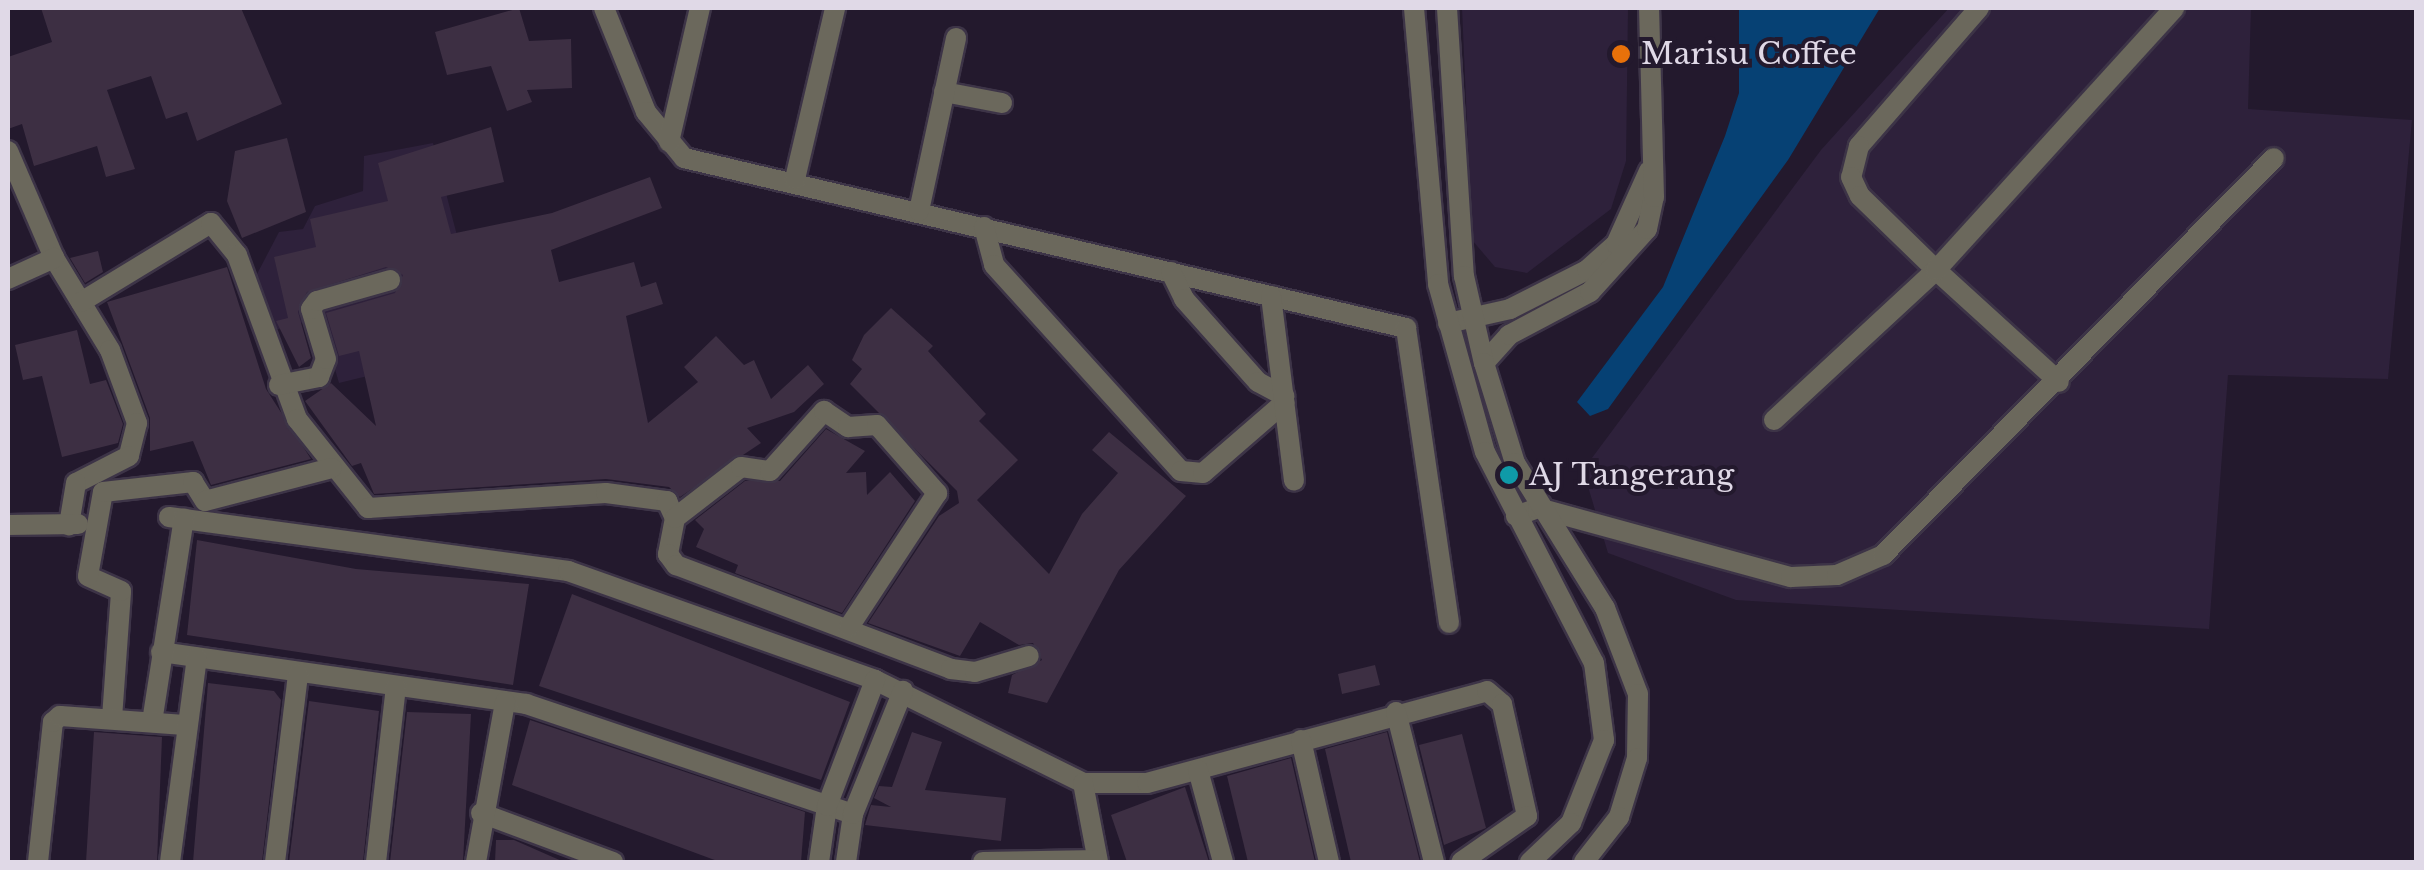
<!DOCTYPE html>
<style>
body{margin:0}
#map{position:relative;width:2424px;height:870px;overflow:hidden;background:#23192d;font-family:"Libre Baskerville",serif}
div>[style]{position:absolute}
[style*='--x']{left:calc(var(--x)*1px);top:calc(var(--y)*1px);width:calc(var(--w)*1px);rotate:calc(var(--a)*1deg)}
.built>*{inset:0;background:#2e213b}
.water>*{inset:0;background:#064174}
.building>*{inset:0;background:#3d2f43}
.roads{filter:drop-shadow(2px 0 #3d3447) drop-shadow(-2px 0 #3d3447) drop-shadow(0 2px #3d3447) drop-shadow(0 -2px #3d3447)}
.minor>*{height:20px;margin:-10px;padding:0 10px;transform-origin:10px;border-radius:10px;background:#6b685c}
.tertiary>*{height:20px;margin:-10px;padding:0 10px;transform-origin:10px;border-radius:10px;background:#6b685c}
.dots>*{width:28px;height:28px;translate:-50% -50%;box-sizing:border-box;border:5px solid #23192d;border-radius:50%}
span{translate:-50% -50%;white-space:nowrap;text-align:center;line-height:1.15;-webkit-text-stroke:8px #23192d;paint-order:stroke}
.poi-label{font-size:30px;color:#e0d9e7}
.left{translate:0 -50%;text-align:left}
.frame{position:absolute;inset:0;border:10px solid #e0d9e7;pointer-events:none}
</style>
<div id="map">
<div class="built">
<i style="clip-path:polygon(1462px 8px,1628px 8px,1626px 161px,1611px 209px,1527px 273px,1495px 267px,1472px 240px)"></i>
<i style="clip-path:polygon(1949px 8px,2251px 8px,2248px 109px,2412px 120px,2388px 379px,2228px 375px,2209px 629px,1736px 600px,1608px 553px,1583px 470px,1821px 150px)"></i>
<i style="clip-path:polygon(433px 143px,486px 347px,339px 383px,320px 318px,267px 332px,256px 276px,279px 232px,303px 229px,315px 206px,363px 191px,364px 156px)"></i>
</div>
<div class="water">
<i style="clip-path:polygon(1739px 8px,1880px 8px,1788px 160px,1608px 409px,1590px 416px,1577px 402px,1663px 287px,1725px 136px,1739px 93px)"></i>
</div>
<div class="building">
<i style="clip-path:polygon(41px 8px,241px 8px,282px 104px,197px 141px,187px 112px,166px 119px,151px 76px,107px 90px,135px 169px,106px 177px,97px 146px,34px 166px,22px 124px,8px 129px,8px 57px,52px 42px)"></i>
<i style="clip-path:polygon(519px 8px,529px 41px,571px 39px,572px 88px,527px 90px,532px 102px,507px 111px,491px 66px,447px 75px,435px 32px)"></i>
<i style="clip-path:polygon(491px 127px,504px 182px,441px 197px,451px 234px,552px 213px,650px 177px,662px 208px,551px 250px,559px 282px,634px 262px,641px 287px,656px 282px,663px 304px,626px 316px,648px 423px,698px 382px,684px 367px,716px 336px,744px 365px,754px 360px,771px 399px,808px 365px,824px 384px,794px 412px,747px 428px,761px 443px,680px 497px,669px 487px,606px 479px,374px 494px,361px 463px,352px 466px,305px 401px,331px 383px,376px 426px,359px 351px,339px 356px,326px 313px,395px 293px,403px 275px,386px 267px,307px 292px,298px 312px,311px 358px,299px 367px,276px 321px,288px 318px,274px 257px,316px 247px,310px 219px,388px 201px,378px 163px)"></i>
<i style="clip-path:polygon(287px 138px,306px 212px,242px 238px,227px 201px,235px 151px)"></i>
<i style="clip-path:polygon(98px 251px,103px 272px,85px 283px,70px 258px)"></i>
<i style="clip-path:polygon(227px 267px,266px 389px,311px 459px,211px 485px,193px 441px,150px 451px,150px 418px,107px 302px)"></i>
<i style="clip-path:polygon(891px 308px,933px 346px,928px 351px,986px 414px,979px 421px,1018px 460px,977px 500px,1049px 574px,1082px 514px,1118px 473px,1092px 450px,1109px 432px,1186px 496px,1119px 570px,1047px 703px,1008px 693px,1012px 675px,1042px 660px,1033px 643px,1019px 645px,980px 622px,960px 656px,868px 623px,939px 516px,959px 503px,957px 491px,850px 384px,862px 369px,852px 360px,864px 335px)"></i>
<i style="clip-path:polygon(77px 330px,90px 384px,106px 380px,123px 424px,118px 443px,62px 457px,42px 376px,23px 380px,15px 345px)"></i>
<i style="clip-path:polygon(826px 429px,865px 451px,846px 473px,866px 472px,867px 495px,890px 472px,915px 501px,842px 613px,735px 573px,738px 565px,696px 547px,704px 529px,695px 520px,745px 481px,780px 481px)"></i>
<i style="clip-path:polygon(197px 540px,356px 569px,529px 584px,513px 685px,187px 635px)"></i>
<i style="clip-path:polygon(572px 594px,850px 702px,821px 780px,539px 686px)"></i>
<i style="clip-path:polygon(1375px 665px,1380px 685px,1342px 694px,1338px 674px)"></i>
<i style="clip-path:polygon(208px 683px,274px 691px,281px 700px,262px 862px,193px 862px)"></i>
<i style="clip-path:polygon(309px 701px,379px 711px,363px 862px,289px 862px)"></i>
<i style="clip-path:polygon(407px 712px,471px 714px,463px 862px,390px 862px)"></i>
<i style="clip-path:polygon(530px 720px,805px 812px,801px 862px,720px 862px,512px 785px)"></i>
<i style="clip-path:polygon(94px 732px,162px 737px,157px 862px,86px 862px)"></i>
<i style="clip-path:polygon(912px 732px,942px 742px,925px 790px,1006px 798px,1001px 841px,865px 825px,871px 805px,891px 807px,874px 798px,879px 786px,892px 787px)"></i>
<i style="clip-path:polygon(1387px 732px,1420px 862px,1351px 862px,1325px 749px)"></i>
<i style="clip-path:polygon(1462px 734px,1486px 828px,1444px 845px,1419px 745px)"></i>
<i style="clip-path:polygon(1291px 758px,1315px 862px,1248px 862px,1227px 776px)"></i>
<i style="clip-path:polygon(1185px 787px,1209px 862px,1127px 862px,1111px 815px)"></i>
<i style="clip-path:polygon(496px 840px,514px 840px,564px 862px,495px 862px)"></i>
</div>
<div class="roads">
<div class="minor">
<i style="--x:604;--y:8;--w:112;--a:68"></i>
<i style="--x:646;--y:112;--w:60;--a:50.4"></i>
<i style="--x:684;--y:158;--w:742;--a:13.25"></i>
<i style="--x:1406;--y:328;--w:298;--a:81.7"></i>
<i style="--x:1979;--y:8;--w:183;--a:131"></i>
<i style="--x:1859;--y:146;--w:32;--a:104"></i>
<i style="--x:1851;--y:177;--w:21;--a:65"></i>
<i style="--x:1860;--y:196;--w:106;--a:44.2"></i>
<i style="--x:1936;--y:270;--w:166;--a:42.3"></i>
<i style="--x:944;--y:92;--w:59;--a:10.7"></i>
<i style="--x:669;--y:142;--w:138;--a:-77"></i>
<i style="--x:8;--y:151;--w:116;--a:66.7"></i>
<i style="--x:54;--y:258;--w:108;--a:58.7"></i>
<i style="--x:110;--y:350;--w:78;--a:69.7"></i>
<i style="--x:137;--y:423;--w:34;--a:104"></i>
<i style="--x:129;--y:456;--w:59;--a:153"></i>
<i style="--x:76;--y:483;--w:43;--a:99.5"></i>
<i style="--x:795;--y:179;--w:176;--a:-76.8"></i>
<i style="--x:919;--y:211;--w:177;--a:-77.9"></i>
<i style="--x:984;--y:227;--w:39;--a:75"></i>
<i style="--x:994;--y:265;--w:278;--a:47.8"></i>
<i style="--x:1181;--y:471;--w:22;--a:5"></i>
<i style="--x:1203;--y:473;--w:108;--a:-40.9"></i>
<i style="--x:1171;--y:272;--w:30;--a:64"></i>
<i style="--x:1184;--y:299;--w:111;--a:48.3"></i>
<i style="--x:1258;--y:382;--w:30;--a:28"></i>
<i style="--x:8;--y:279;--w:51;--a:-24.5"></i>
<i style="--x:1271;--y:296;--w:186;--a:82.9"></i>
<i style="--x:81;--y:302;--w:152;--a:-31.3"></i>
<i style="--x:211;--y:223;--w:41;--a:50.9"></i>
<i style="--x:237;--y:255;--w:175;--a:69.9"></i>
<i style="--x:297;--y:419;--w:114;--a:51.4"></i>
<i style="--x:368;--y:508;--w:238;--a:-3.6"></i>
<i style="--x:606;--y:493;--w:62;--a:7.5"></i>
<i style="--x:667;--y:501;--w:19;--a:65"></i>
<i style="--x:675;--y:518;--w:37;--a:101"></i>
<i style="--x:668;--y:554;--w:14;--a:54"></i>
<i style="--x:676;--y:565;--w:294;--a:20.7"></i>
<i style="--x:951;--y:669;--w:24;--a:7"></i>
<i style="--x:975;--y:672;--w:56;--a:-16.5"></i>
<i style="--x:1448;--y:323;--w:64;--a:-12.7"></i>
<i style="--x:1510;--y:309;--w:86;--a:-26.9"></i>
<i style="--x:1587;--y:270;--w:39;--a:-42"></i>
<i style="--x:1616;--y:244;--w:80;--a:-65.7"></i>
<i style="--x:1484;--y:363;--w:38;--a:-48"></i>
<i style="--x:1509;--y:335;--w:92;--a:-28"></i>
<i style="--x:1590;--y:292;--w:85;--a:-47.9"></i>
<i style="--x:1647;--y:229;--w:33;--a:-78"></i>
<i style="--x:1654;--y:197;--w:189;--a:-91.5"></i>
<i style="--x:279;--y:385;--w:41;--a:-11.3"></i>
<i style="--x:319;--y:377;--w:19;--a:-69"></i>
<i style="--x:326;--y:359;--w:52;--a:-106.7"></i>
<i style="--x:311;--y:309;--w:10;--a:-53"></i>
<i style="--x:317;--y:301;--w:76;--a:-16"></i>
<i style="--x:1774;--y:420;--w:221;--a:-42.8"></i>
<i style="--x:1936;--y:270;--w:354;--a:-47.7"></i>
<i style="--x:1516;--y:516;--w:23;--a:-20"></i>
<i style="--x:1538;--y:508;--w:262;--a:15.3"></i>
<i style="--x:1791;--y:577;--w:46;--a:-2.5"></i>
<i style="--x:1837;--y:575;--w:50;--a:-23.5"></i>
<i style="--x:1883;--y:555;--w:557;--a:-45.44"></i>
<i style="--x:169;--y:517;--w:403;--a:7.7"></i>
<i style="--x:568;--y:571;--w:326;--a:19.5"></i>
<i style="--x:875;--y:680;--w:232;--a:26.3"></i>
<i style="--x:1083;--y:783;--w:64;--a:0"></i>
<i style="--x:1147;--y:783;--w:352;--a:-15.1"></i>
<i style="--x:1487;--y:691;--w:20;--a:41"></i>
<i style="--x:1502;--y:704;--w:115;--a:77.4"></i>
<i style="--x:1527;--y:816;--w:80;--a:145.1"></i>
<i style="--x:675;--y:518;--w:83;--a:-37.7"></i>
<i style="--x:741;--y:467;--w:29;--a:8"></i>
<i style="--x:770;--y:471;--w:81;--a:-48"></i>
<i style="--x:824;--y:411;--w:29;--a:34"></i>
<i style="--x:848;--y:427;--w:29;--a:-4"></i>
<i style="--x:877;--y:425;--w:91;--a:48.6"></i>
<i style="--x:937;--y:493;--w:160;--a:123.3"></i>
<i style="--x:8;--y:525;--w:70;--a:-0.8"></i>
<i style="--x:161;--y:652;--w:369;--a:8.1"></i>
<i style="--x:526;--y:704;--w:345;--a:18.6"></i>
<i style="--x:1396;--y:712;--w:155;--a:75.8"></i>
<i style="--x:112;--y:718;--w:127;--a:-85.9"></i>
<i style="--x:121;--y:591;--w:36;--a:-156"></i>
<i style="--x:88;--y:576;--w:85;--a:-79.9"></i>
<i style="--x:103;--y:492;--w:91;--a:-6.3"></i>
<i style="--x:193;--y:482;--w:22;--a:58"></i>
<i style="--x:205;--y:501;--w:131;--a:-14.6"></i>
<i style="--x:152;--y:722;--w:206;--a:-81.1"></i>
<i style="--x:1301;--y:740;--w:125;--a:77.1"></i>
<i style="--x:1198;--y:770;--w:95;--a:74.8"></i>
<i style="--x:1083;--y:783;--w:80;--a:79.2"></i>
<i style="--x:481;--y:813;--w:141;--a:20.4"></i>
<i style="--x:38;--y:862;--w:141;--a:-83.9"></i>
<i style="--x:53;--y:722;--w:9;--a:-41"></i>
<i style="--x:60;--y:716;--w:125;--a:4.1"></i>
<i style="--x:170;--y:862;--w:206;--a:-82.5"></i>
<i style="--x:275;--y:862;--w:189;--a:-83"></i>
<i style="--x:376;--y:862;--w:176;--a:-83.5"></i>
<i style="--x:476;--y:862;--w:163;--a:-79.7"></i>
<i style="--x:819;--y:862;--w:57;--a:-81.9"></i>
<i style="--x:827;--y:806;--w:135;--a:-69.1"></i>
<i style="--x:846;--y:862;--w:49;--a:-81.7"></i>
<i style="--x:853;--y:814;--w:133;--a:-67.9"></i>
<i style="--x:983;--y:862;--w:114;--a:-1"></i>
</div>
<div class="tertiary">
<i style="--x:1414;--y:8;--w:277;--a:85"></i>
<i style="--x:1438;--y:284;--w:174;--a:74.4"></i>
<i style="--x:1485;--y:452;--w:237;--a:62.7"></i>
<i style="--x:1594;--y:663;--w:78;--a:82.6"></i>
<i style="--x:1604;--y:740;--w:89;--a:111.7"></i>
<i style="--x:1571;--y:823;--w:57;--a:136.4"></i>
<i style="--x:1447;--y:8;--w:269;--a:86.4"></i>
<i style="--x:1464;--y:276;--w:89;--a:77.1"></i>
<i style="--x:1484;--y:363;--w:105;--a:72.8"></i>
<i style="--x:1515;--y:463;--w:171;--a:58.2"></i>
<i style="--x:1605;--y:608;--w:92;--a:69"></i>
<i style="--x:1638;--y:694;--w:64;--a:90.9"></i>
<i style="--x:1637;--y:758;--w:62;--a:107"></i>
<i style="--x:1619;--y:817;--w:57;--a:127.9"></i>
</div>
</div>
<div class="dots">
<i style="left:1621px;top:54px;background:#e8710a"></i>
<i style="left:1509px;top:475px;background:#0f9aa8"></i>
</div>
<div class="poi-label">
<span class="left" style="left:1641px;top:54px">Marisu Coffee</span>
<span class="left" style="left:1529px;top:475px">AJ Tangerang</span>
</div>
<div class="frame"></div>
</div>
